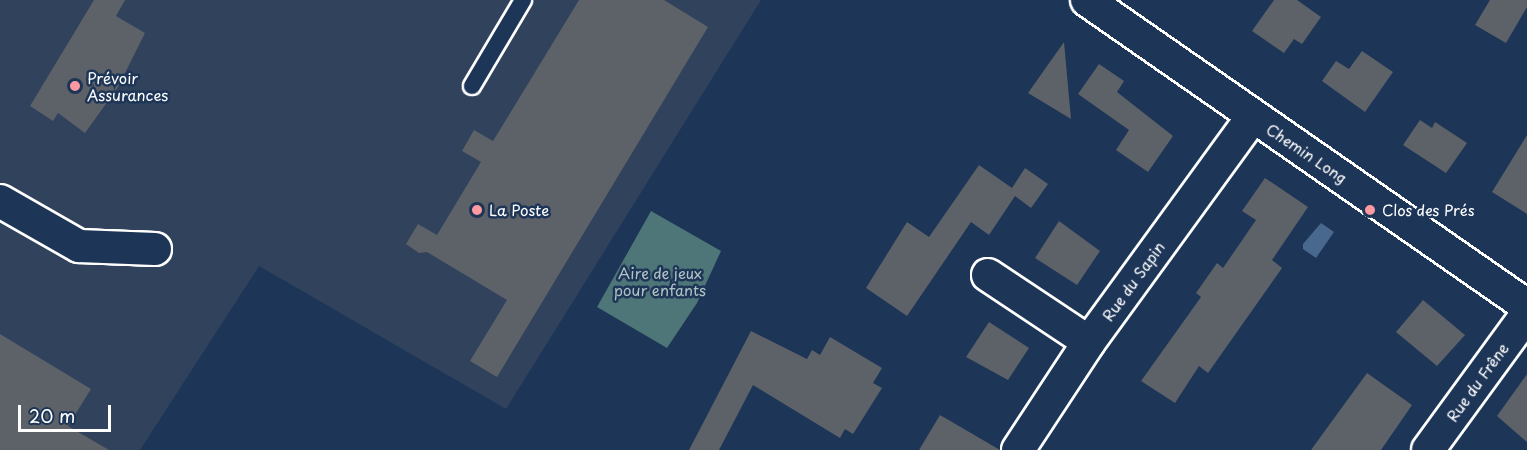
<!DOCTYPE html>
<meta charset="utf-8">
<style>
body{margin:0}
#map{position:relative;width:1527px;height:450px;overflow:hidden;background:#1d3557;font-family:"Playpen Sans",sans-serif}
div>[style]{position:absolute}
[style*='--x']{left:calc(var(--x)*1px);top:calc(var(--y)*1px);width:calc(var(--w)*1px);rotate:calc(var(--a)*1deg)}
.built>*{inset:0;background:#30425c}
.green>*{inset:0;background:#4e7578}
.water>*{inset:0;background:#48688e}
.building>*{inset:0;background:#5d6168}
.roads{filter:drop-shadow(2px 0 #fff) drop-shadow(-2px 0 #fff) drop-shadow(0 2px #fff) drop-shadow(0 -2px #fff)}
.service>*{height:16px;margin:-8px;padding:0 8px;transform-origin:8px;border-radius:8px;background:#1d3557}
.minor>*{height:32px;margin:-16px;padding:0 16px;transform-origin:16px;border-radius:16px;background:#1d3557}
.dots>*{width:16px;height:16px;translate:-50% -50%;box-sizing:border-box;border:3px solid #1d3557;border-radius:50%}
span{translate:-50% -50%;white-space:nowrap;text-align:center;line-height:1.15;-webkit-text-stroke:5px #1d3557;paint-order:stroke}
.poi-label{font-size:15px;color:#fff}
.left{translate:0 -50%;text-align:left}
.street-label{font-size:15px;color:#fff}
.park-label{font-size:15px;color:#afc1c2}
.scale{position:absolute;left:18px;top:405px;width:93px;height:27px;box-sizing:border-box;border:3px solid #fff;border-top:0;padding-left:8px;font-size:18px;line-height:21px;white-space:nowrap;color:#fff;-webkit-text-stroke:4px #1d3557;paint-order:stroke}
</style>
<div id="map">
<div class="built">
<i style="clip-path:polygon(0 0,761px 0,506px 409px,259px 266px,140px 450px,0 450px)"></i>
</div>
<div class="green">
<i style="clip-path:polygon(651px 211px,721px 251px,697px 303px,667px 348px,597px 307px)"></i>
</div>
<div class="water">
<i style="clip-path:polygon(1321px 223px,1334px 232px,1316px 258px,1303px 249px,1303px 244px)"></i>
</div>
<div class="building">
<i style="clip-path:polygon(94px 0,125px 0,116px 16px,145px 33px,118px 87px,85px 133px,58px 113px,53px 121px,30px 106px)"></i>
<i style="clip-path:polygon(579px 0,664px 0,708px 27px,497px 377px,470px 361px,507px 300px,427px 252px,419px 253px,406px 244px,418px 224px,437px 235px,481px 162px,462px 151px,474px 130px,493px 141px)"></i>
<i style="clip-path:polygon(1274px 0,1297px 0,1321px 17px,1302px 44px,1294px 39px,1284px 53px,1252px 31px)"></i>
<i style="clip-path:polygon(1490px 0,1527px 0,1527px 7px,1506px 43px,1475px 25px)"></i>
<i style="clip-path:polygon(1064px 42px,1071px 119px,1028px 93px)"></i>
<i style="clip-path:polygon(1362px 51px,1393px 72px,1365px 112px,1322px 81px,1336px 61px,1349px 69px)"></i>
<i style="clip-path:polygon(1099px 64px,1124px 81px,1117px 92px,1173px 136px,1148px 172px,1116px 150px,1129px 130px,1078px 94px)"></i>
<i style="clip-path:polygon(1420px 120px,1432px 128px,1435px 122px,1467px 143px,1446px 173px,1403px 145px)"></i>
<i style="clip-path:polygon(1527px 135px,1527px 214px,1492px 192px)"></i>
<i style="clip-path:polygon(979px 165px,1012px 188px,1025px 168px,1048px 184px,1031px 208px,1015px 196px,989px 235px,971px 222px,907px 316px,866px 288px,907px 222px,929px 237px)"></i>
<i style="clip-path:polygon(1265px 178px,1308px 207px,1272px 260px,1282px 268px,1208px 373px,1199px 366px,1175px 403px,1141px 381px,1201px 297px,1196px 293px,1217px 263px,1223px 268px,1256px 220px,1242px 211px)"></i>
<i style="clip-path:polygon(1059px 221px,1100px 251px,1077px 285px,1035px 258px)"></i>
<i style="clip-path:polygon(1423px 300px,1465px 335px,1437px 366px,1396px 332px)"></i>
<i style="clip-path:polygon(989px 322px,1029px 348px,1008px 380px,966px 357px)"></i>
<i style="clip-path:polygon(751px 331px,807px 359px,812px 350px,820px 355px,830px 337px,882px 368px,873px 383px,882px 388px,853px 434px,845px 429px,840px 438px,753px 385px,719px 450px,689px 450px)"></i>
<i style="clip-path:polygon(0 334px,91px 389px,68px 426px,109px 450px,0 450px)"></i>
<i style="clip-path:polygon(1367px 373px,1412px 405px,1381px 450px,1311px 450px)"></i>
<i style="clip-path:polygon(1527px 374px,1527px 442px,1497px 416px)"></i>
<i style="clip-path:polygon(940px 415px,1000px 450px,919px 450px)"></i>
</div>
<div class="roads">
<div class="service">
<i style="--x:472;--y:86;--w:100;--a:-59.3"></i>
</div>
<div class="minor">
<i style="--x:1087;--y:0;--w:536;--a:34.82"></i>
<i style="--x:0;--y:201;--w:91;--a:29.7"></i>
<i style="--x:79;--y:246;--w:76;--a:2.3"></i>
<i style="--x:988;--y:275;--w:121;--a:33.6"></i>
<i style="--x:1018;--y:450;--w:129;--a:-56.7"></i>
<i style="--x:1089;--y:342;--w:279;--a:-54"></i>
<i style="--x:1428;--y:450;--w:168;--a:-53.9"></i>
</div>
</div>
<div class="dots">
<i style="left:75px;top:86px;background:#ff9aa2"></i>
<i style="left:477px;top:210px;background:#ff9aa2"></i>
<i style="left:1370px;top:210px;background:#ff9aa2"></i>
</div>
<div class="poi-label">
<span class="left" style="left:87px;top:86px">Prévoir<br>Assurances</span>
<span class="left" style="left:489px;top:210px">La Poste</span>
<span class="left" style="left:1382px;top:210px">Clos des Prés</span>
</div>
<div class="street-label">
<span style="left:1307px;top:153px;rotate:34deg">Chemin Long</span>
<span style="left:1133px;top:281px;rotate:-54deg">Rue du Sapin</span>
<span style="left:1477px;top:382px;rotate:-54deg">Rue du Frêne</span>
</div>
<div class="park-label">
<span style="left:660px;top:281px">Aire de jeux<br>pour enfants</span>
</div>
<div class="scale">20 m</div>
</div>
